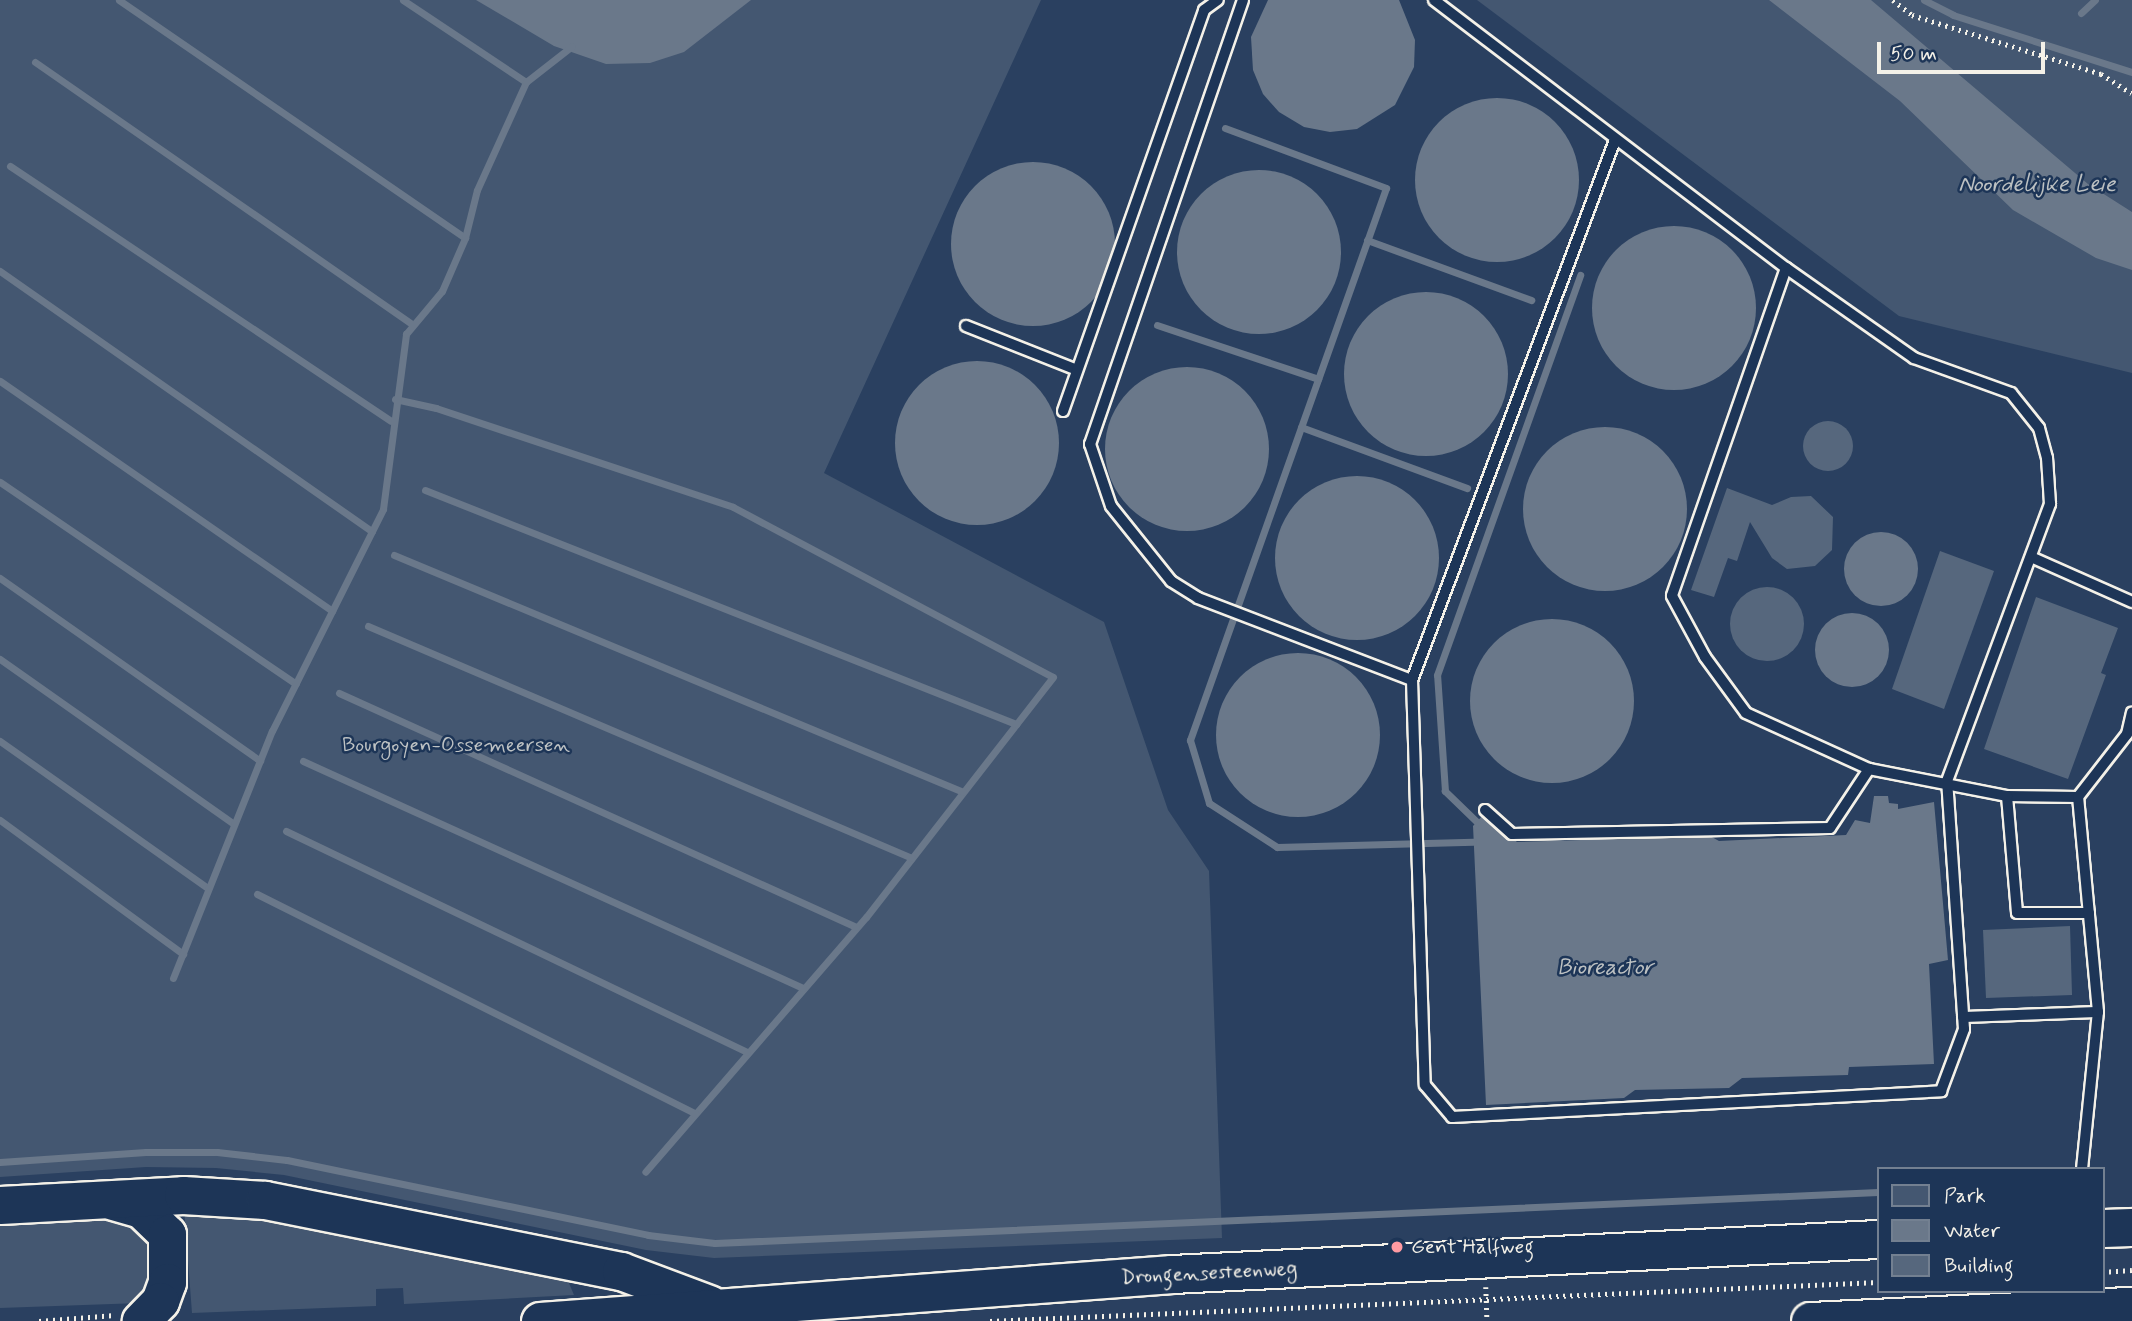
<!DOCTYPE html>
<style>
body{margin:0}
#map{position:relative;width:2132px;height:1321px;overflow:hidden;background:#2a4060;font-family:Mynerve,sans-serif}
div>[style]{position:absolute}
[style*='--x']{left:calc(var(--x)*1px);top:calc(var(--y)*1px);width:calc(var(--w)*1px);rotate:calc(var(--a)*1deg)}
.green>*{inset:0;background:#445771}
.water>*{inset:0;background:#6a788a}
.round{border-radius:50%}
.stream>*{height:7px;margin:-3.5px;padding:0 3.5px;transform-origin:3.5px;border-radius:3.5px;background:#6a788a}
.building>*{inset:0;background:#56677d}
.path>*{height:4.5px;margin-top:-2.25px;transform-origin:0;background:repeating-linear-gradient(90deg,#f4f1e8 0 2px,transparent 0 7px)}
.roads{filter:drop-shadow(2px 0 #f4f1e8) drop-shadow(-2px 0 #f4f1e8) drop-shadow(0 2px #f4f1e8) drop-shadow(0 -2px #f4f1e8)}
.lane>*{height:10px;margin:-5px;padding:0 5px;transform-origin:5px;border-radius:5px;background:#1d3557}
.highway>*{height:37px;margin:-18.5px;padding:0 18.5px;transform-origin:18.5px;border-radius:18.5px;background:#1d3557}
.dots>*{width:19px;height:19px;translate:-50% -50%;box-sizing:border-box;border:4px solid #1d3557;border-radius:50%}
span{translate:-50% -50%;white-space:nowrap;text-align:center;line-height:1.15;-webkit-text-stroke:5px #1d3557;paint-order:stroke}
.park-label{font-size:21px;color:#bfc3c4}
.poi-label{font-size:21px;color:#f4f1e8}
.left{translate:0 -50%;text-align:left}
.street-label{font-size:21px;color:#f4f1e8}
.water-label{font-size:23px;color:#bdc1c2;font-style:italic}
.legend{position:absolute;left:1877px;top:1167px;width:228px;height:126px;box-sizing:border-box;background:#1d3557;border:2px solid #738091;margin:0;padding:9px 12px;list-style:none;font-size:21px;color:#f4f1e8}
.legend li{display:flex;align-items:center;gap:14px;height:35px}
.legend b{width:35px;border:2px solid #738091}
.scale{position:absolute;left:1877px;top:42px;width:168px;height:32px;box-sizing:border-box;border:4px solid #f4f1e8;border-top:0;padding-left:9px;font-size:21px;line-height:24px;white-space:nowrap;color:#f4f1e8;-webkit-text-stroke:5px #1d3557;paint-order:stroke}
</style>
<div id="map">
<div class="green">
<i style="clip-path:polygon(0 0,1041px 0,824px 473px,1104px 622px,1168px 810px,1209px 871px,1222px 1238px,714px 1258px,646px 1250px,284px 1175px,216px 1168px,146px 1167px,0 1177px)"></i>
<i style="clip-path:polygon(1477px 0,2132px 0,2132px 373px,1899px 316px)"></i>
<i style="clip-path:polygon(183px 1195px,558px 1257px,574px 1295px,404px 1304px,403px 1288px,376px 1289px,376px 1306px,192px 1313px)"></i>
<i style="clip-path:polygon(97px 1211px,148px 1231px,157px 1264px,140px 1303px,0 1308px,0 1218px)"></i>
</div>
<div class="water">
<i style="clip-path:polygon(476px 0,751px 0,684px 52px,650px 63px,606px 64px,554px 46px)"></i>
<i style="clip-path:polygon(1268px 0,1399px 0,1415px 40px,1414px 67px,1395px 105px,1357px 129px,1330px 132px,1304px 127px,1279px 112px,1263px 94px,1253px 70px,1251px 37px)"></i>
<i style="clip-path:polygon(1769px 0,1871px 0,2088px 184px,2132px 212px,2132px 270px,2096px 258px,2013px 210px,1900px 101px)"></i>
<i class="round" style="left:1415px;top:98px;width:164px;height:164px"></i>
<i class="round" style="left:951px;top:162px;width:164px;height:164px"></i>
<i class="round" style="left:1177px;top:170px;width:164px;height:164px"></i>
<i class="round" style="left:1592px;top:226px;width:164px;height:164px"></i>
<i class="round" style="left:1344px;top:292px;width:164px;height:164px"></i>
<i class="round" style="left:895px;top:361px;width:164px;height:164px"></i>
<i class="round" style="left:1105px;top:367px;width:164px;height:164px"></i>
<i class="round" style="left:1523px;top:427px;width:164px;height:164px"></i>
<i class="round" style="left:1275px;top:476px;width:164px;height:164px"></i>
<i class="round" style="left:1844px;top:532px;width:74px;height:74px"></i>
<i class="round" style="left:1815px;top:613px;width:74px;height:74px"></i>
<i class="round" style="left:1470px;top:619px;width:164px;height:164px"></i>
<i class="round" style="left:1216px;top:653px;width:164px;height:164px"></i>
<i style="clip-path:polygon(1874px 796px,1888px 796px,1889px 803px,1898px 804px,1898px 809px,1934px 802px,1948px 960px,1929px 964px,1934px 1064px,1849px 1067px,1848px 1075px,1742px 1078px,1729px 1088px,1635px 1090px,1624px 1098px,1486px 1105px,1473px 826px,1483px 815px,1517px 842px,1710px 836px,1719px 841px,1846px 835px,1855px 820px,1870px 823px)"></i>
</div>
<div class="stream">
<i style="--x:119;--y:0;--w:420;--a:34.5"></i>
<i style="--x:403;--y:0;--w:148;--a:33.7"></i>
<i style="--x:1924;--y:0;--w:33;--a:27"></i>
<i style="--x:1953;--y:15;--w:188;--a:17.7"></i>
<i style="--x:2081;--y:13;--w:19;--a:-43"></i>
<i style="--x:35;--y:62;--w:460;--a:34.8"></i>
<i style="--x:1225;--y:128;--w:172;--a:20.4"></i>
<i style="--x:1386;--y:188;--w:586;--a:109.55"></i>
<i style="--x:1190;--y:740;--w:66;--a:73.2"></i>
<i style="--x:1209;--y:803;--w:81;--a:32.9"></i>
<i style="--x:1277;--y:847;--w:196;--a:-1.5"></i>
<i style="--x:10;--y:166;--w:458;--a:33.8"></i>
<i style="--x:1367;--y:240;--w:175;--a:20.1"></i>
<i style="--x:0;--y:271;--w:454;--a:35"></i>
<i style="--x:1157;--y:325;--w:170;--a:18.5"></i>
<i style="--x:0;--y:381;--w:404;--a:34.7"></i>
<i style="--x:395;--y:399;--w:42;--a:12.4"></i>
<i style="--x:436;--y:408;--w:313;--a:18.4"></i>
<i style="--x:733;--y:507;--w:362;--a:28"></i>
<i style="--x:1053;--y:677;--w:304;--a:127.9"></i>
<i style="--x:866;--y:917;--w:337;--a:130.9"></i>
<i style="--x:1301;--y:427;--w:177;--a:20.2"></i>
<i style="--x:0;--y:482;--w:358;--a:34.3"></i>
<i style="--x:425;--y:490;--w:636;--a:21.6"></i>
<i style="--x:394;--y:555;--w:616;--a:22.61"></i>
<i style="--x:0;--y:578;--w:318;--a:35.1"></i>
<i style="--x:368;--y:626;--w:591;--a:23.1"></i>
<i style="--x:0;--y:659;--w:286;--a:35.2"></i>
<i style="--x:339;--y:693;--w:567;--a:24.35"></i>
<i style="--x:0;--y:741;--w:255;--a:35.3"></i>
<i style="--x:303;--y:761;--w:549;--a:24.42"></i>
<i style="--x:0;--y:820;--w:227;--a:36.2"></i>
<i style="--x:1477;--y:822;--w:45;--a:-135.9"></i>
<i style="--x:1445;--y:791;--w:116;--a:-93.9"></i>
<i style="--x:1437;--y:675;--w:425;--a:-70.3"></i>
<i style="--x:286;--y:831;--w:511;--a:25.61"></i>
<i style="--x:257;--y:894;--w:490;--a:26.6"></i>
<i style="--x:173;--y:978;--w:266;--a:-68.2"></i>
<i style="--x:272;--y:731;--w:248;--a:-63.4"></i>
<i style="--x:383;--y:509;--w:177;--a:-82.5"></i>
<i style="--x:406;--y:334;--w:56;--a:-50.1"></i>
<i style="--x:442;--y:291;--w:58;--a:-66.5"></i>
<i style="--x:465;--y:238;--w:49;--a:-76"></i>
<i style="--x:477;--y:190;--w:119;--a:-65.6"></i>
<i style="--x:526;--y:82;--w:58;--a:-38"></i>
<i style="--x:0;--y:1162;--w:146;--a:-3.9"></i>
<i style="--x:146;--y:1152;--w:71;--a:0"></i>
<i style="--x:217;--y:1152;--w:70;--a:6.5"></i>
<i style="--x:287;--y:1160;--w:369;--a:11.7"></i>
<i style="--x:648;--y:1235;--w:67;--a:6.8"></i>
<i style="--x:715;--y:1243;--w:1164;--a:-2.51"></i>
</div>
<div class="building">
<i class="round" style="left:1803px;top:421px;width:50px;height:50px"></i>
<i style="clip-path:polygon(1727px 488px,1772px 505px,1791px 497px,1811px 496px,1833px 517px,1832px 550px,1815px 566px,1787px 569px,1772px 558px,1750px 522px,1737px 561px,1728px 558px,1714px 597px,1691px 590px)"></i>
<i style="clip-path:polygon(1940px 551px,1994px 571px,1944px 709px,1892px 689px)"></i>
<i class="round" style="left:1730px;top:587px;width:74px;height:74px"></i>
<i style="clip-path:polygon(2036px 597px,2118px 628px,2101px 673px,2106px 675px,2068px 779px,1984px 749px)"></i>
<i style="clip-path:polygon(2070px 926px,2072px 995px,1986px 998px,1983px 930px)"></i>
</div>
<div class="path">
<i style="--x:1893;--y:0;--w:24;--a:38"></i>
<i style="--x:1912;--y:15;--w:198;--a:17.3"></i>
<i style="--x:2101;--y:74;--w:36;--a:32"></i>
<i style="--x:2102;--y:1272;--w:30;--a:-4"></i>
<i style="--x:1486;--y:1287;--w:34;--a:88"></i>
<i style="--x:39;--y:1321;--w:76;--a:-4.5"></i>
<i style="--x:990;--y:1321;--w:889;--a:-2.51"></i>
</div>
<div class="roads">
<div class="lane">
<i style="--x:1243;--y:0;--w:470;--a:109"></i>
<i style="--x:1090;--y:444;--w:65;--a:71.3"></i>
<i style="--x:1111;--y:506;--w:96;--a:51.3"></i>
<i style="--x:1171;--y:581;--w:32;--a:32"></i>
<i style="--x:1198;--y:598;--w:229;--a:21"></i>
<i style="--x:1434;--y:0;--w:442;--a:37.3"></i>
<i style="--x:1786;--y:268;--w:347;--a:109.2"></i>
<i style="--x:1672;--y:596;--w:69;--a:61.6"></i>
<i style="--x:1705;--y:657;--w:69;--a:53.8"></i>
<i style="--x:1746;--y:713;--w:135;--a:24.5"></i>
<i style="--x:1615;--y:140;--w:577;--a:110.6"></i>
<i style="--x:1412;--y:680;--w:405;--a:88.2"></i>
<i style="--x:1425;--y:1085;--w:42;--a:49.8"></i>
<i style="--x:1452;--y:1117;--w:490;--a:-3"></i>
<i style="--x:1941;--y:1091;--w:66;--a:-69.6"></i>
<i style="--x:1964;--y:1029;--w:249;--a:-93.9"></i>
<i style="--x:1947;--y:781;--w:296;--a:-69.6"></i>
<i style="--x:2050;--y:504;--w:46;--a:-93.7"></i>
<i style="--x:2047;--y:458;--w:31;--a:-105"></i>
<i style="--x:2039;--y:428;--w:45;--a:-128.7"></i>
<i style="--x:2011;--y:393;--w:103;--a:-160.2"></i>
<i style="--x:1914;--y:358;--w:156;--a:-144.9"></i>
<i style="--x:966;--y:326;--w:119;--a:21.6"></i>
<i style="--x:1063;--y:411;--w:425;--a:-70.6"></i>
<i style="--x:1204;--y:10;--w:17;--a:-36"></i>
<i style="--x:2031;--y:557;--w:111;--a:24"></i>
<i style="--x:2078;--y:797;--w:71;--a:-179.2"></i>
<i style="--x:2007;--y:796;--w:117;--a:85.1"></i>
<i style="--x:2017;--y:913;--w:72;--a:0"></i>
<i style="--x:1485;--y:810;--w:36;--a:42"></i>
<i style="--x:1512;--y:834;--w:318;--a:-1.1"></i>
<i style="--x:1830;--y:828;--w:71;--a:-56.5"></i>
<i style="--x:1869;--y:769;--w:141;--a:11.1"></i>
<i style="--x:1963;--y:1017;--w:135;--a:-2.1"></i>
<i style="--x:2082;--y:1169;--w:158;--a:-84.2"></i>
<i style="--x:2098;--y:1012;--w:216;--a:-95.3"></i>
<i style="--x:2078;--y:797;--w:80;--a:-52.1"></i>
<i style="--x:2127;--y:734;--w:22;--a:-77"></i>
</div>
<div class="highway">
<i style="--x:113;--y:1201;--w:29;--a:16"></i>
<i style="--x:141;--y:1209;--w:36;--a:44"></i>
<i style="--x:167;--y:1234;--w:48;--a:90"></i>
<i style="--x:167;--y:1282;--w:20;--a:110"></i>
<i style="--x:160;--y:1301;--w:28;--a:134"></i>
<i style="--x:0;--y:1205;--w:183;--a:-3.1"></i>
<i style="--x:183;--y:1195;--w:82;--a:3.5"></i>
<i style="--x:265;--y:1200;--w:363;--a:11.3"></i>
<i style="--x:621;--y:1271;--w:94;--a:20.6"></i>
<i style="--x:2102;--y:1228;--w:30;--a:-2"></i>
<i style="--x:540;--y:1321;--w:634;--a:-4.25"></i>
<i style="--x:1172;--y:1274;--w:707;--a:-2.84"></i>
<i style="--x:1810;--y:1321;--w:322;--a:-2.7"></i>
</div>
</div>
<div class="dots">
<i style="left:1397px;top:1247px;background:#ff9aa2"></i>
</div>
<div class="park-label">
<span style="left:456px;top:745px">Bourgoyen-Ossemeersen</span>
</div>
<div class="poi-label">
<span class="left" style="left:1411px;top:1247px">Gent Halfweg</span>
</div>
<div class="street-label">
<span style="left:1209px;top:1273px;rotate:-3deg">Drongensesteenweg</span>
</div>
<div class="water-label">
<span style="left:2037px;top:185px">Noordelijke Leie</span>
<span style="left:1605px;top:968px">Bioreactor</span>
</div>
<ul class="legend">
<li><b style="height:19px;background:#445771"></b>Park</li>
<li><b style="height:19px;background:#6a788a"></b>Water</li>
<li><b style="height:19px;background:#56677d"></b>Building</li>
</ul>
<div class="scale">50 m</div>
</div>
